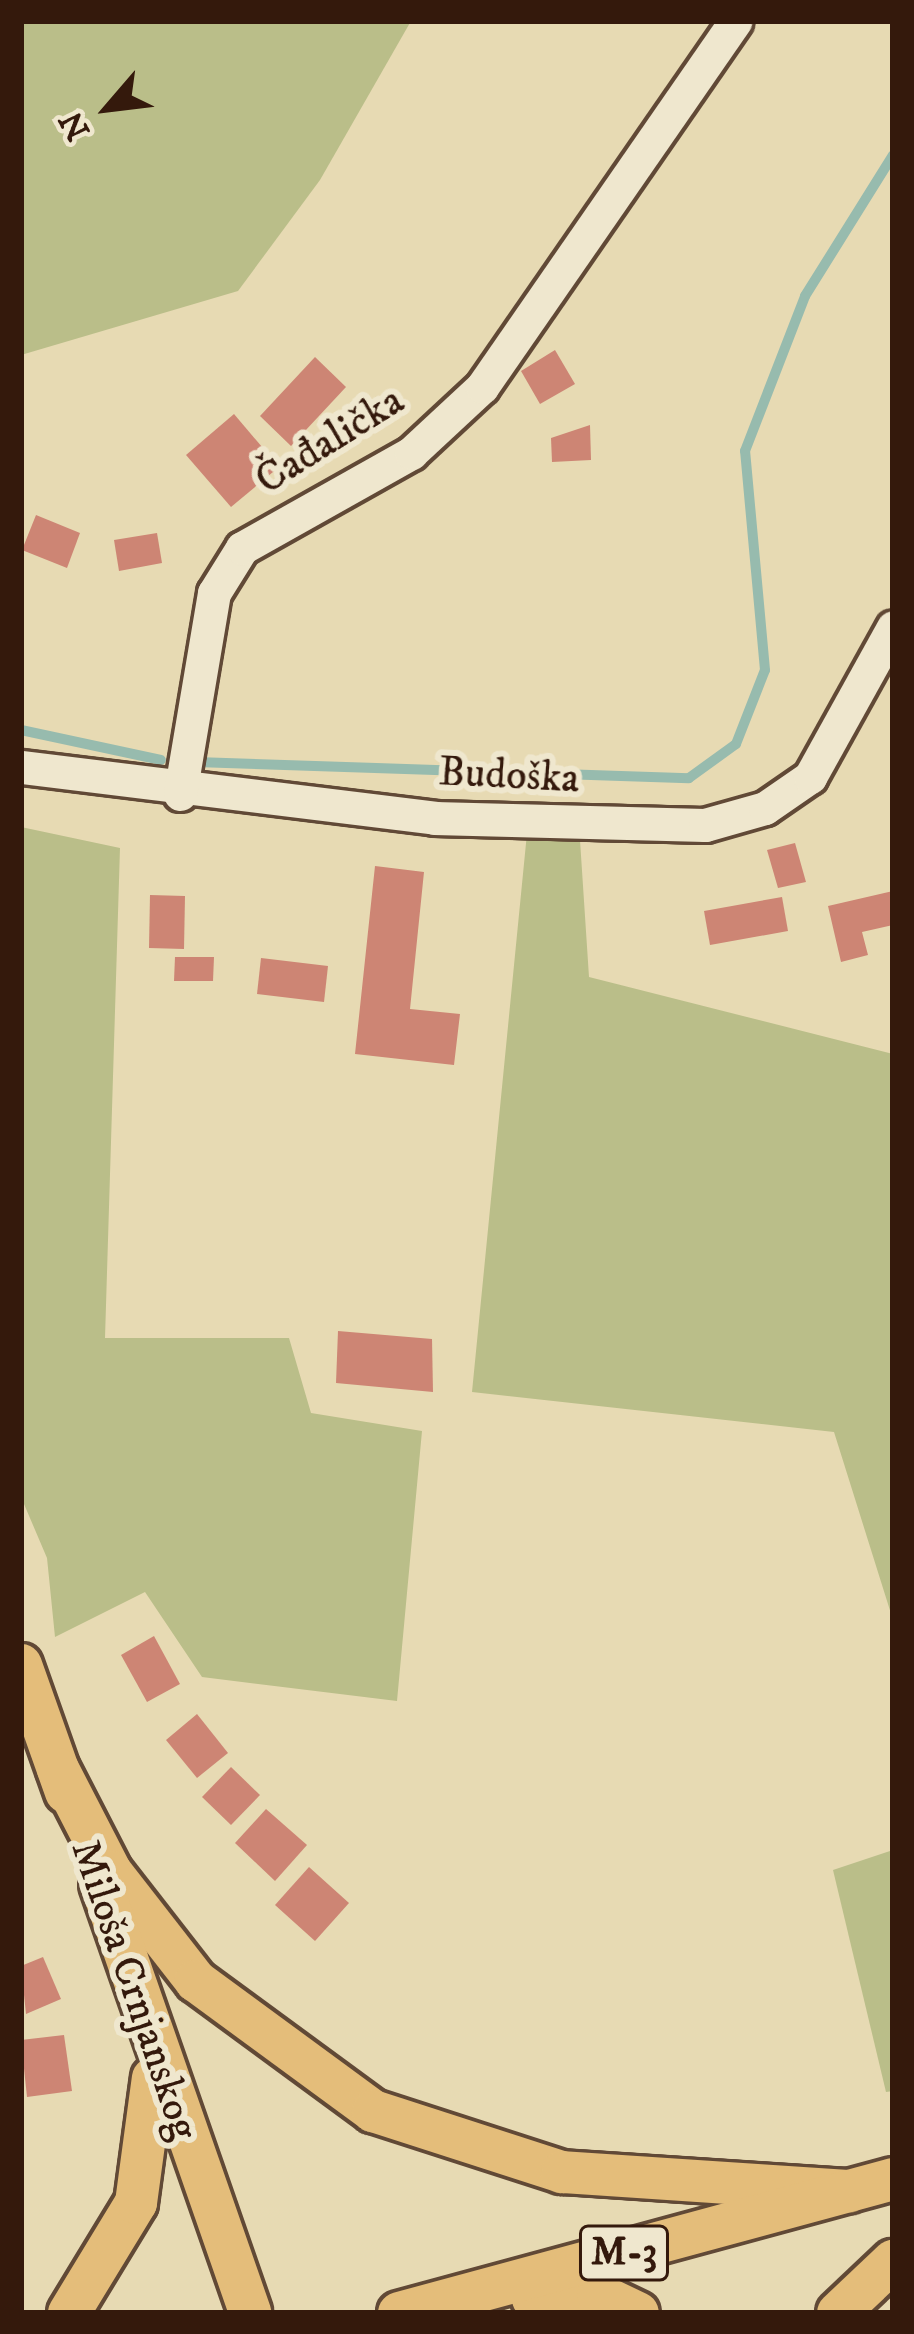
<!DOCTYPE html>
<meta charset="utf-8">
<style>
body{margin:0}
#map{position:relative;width:914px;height:2334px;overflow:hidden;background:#e7dab3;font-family:"IM FELL DW Pica",serif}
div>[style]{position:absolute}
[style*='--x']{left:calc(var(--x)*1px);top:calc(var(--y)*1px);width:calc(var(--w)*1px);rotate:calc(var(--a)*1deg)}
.green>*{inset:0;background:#babe89}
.stream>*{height:10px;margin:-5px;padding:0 5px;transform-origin:5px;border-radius:5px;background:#97bbae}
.building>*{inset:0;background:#cd8574}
.roads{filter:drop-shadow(3px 0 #614936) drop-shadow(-3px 0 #614936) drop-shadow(0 3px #614936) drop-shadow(0 -3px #614936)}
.minor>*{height:33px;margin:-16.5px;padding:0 16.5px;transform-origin:16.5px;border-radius:16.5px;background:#efe7ce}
.major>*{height:42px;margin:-21px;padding:0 21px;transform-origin:21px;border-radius:21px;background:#e4bd7a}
span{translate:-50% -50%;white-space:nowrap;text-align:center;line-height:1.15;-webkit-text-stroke:12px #efe7ce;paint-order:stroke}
.shield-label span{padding:3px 9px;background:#efe7ce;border:3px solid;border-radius:9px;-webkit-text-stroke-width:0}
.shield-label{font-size:39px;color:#34190c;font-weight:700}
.street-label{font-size:42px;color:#34190c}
.frame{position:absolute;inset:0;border:24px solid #34190c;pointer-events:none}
.north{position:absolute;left:48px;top:48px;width:120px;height:120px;-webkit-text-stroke:9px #efe7ce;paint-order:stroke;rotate:242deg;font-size:33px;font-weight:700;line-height:48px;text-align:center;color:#34190c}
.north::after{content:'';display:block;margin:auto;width:42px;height:54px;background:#34190c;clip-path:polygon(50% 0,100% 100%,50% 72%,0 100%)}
</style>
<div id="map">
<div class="green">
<i style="clip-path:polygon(21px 21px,411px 21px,320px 180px,238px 291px,21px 355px)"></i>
<i style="clip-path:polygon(528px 823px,579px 825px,589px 977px,893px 1054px,893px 1620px,834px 1432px,472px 1392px)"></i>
<i style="clip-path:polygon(21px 827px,120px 848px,105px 1338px,289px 1338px,311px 1413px,422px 1431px,397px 1701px,202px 1677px,145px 1592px,55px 1637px,47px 1558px,21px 1497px)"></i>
<i style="clip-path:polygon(893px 1850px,893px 2091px,886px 2092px,833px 1870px)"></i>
</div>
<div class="stream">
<i style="--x:21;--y:730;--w:143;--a:12.1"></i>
<i style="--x:196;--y:762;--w:493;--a:1.9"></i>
<i style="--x:689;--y:778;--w:58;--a:-35.9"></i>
<i style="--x:736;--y:744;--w:79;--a:-68.6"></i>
<i style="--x:765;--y:670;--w:220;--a:-95.2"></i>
<i style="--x:745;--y:451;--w:166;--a:-68.8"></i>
<i style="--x:805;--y:296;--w:166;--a:-58"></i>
</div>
<div class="building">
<i style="clip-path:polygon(555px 350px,575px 384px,540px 404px,521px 371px)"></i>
<i style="clip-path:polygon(315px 357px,346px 387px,291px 446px,260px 416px)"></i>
<i style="clip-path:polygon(234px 414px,279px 467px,231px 507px,186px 455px)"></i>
<i style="clip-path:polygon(590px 425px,591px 460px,552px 462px,551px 438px)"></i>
<i style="clip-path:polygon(36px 515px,80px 533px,67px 568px,22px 550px)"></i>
<i style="clip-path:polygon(157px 533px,162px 563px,119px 571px,114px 540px)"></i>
<i style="clip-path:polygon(795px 843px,806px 882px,778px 888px,767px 850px)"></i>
<i style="clip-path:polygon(375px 866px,424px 872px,410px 1009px,460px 1014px,454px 1065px,355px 1054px)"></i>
<i style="clip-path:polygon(893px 891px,893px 925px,862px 932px,868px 955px,841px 962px,828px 906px)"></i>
<i style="clip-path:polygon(150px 895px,185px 896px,184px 949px,149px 948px)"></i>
<i style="clip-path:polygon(782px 897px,788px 931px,710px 945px,704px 911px)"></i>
<i style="clip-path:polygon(175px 957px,214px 957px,213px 981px,174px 981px)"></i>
<i style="clip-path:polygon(261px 958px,328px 966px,324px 1002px,257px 994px)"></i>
<i style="clip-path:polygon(338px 1331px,432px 1339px,433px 1392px,336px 1383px)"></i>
<i style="clip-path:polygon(154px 1636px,180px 1684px,147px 1702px,121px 1655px)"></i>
<i style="clip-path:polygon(197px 1714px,228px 1753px,197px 1778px,166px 1740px)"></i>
<i style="clip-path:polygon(231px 1767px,260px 1795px,231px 1825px,202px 1797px)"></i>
<i style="clip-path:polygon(266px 1809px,307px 1845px,275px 1881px,235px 1843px)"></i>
<i style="clip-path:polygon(309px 1867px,349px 1903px,315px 1941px,275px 1905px)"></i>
<i style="clip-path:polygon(43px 1957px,61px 1999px,26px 2014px,21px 1966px)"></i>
<i style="clip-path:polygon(64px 2035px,72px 2091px,27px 2097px,21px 2040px)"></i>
</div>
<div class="roads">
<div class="minor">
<i style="--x:21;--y:767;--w:416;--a:7"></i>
<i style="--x:434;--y:818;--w:271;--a:1.5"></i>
<i style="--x:705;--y:825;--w:62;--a:-15.8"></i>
<i style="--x:765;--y:808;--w:55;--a:-34.6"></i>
<i style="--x:810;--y:777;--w:171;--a:-61"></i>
<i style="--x:180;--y:794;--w:204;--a:-80.4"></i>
<i style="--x:214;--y:593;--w:53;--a:-58.1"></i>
<i style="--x:242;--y:548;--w:194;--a:-29.3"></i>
<i style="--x:411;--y:453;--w:97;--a:-42.9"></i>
<i style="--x:482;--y:387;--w:445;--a:-55.3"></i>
</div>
<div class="major">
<i style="--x:21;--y:1665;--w:135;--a:70.5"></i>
<i style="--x:58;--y:1769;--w:116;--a:62.8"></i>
<i style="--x:111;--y:1872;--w:138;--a:52.1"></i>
<i style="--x:196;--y:1981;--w:220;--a:36.3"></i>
<i style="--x:373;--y:2111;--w:199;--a:17.9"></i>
<i style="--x:562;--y:2172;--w:288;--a:3.8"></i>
<i style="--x:101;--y:1884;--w:454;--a:70.8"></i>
<i style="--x:533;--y:2299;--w:65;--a:-4.4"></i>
<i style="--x:598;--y:2294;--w:44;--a:25.4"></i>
<i style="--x:69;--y:2313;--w:129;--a:-58.7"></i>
<i style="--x:136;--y:2203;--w:126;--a:-82.3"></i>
<i style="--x:399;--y:2313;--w:512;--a:-15.18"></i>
<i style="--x:838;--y:2313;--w:76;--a:-43.4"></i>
</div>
</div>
<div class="shield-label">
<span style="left:624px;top:2253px">M-3</span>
</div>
<div class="street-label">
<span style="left:330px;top:441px;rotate:-32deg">Čađalička</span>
<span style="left:509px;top:776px;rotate:3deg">Budoška</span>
<span style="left:134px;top:1990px;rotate:71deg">Miloša Crnjanskog</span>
</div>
<div class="frame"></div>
<div class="north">N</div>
</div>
